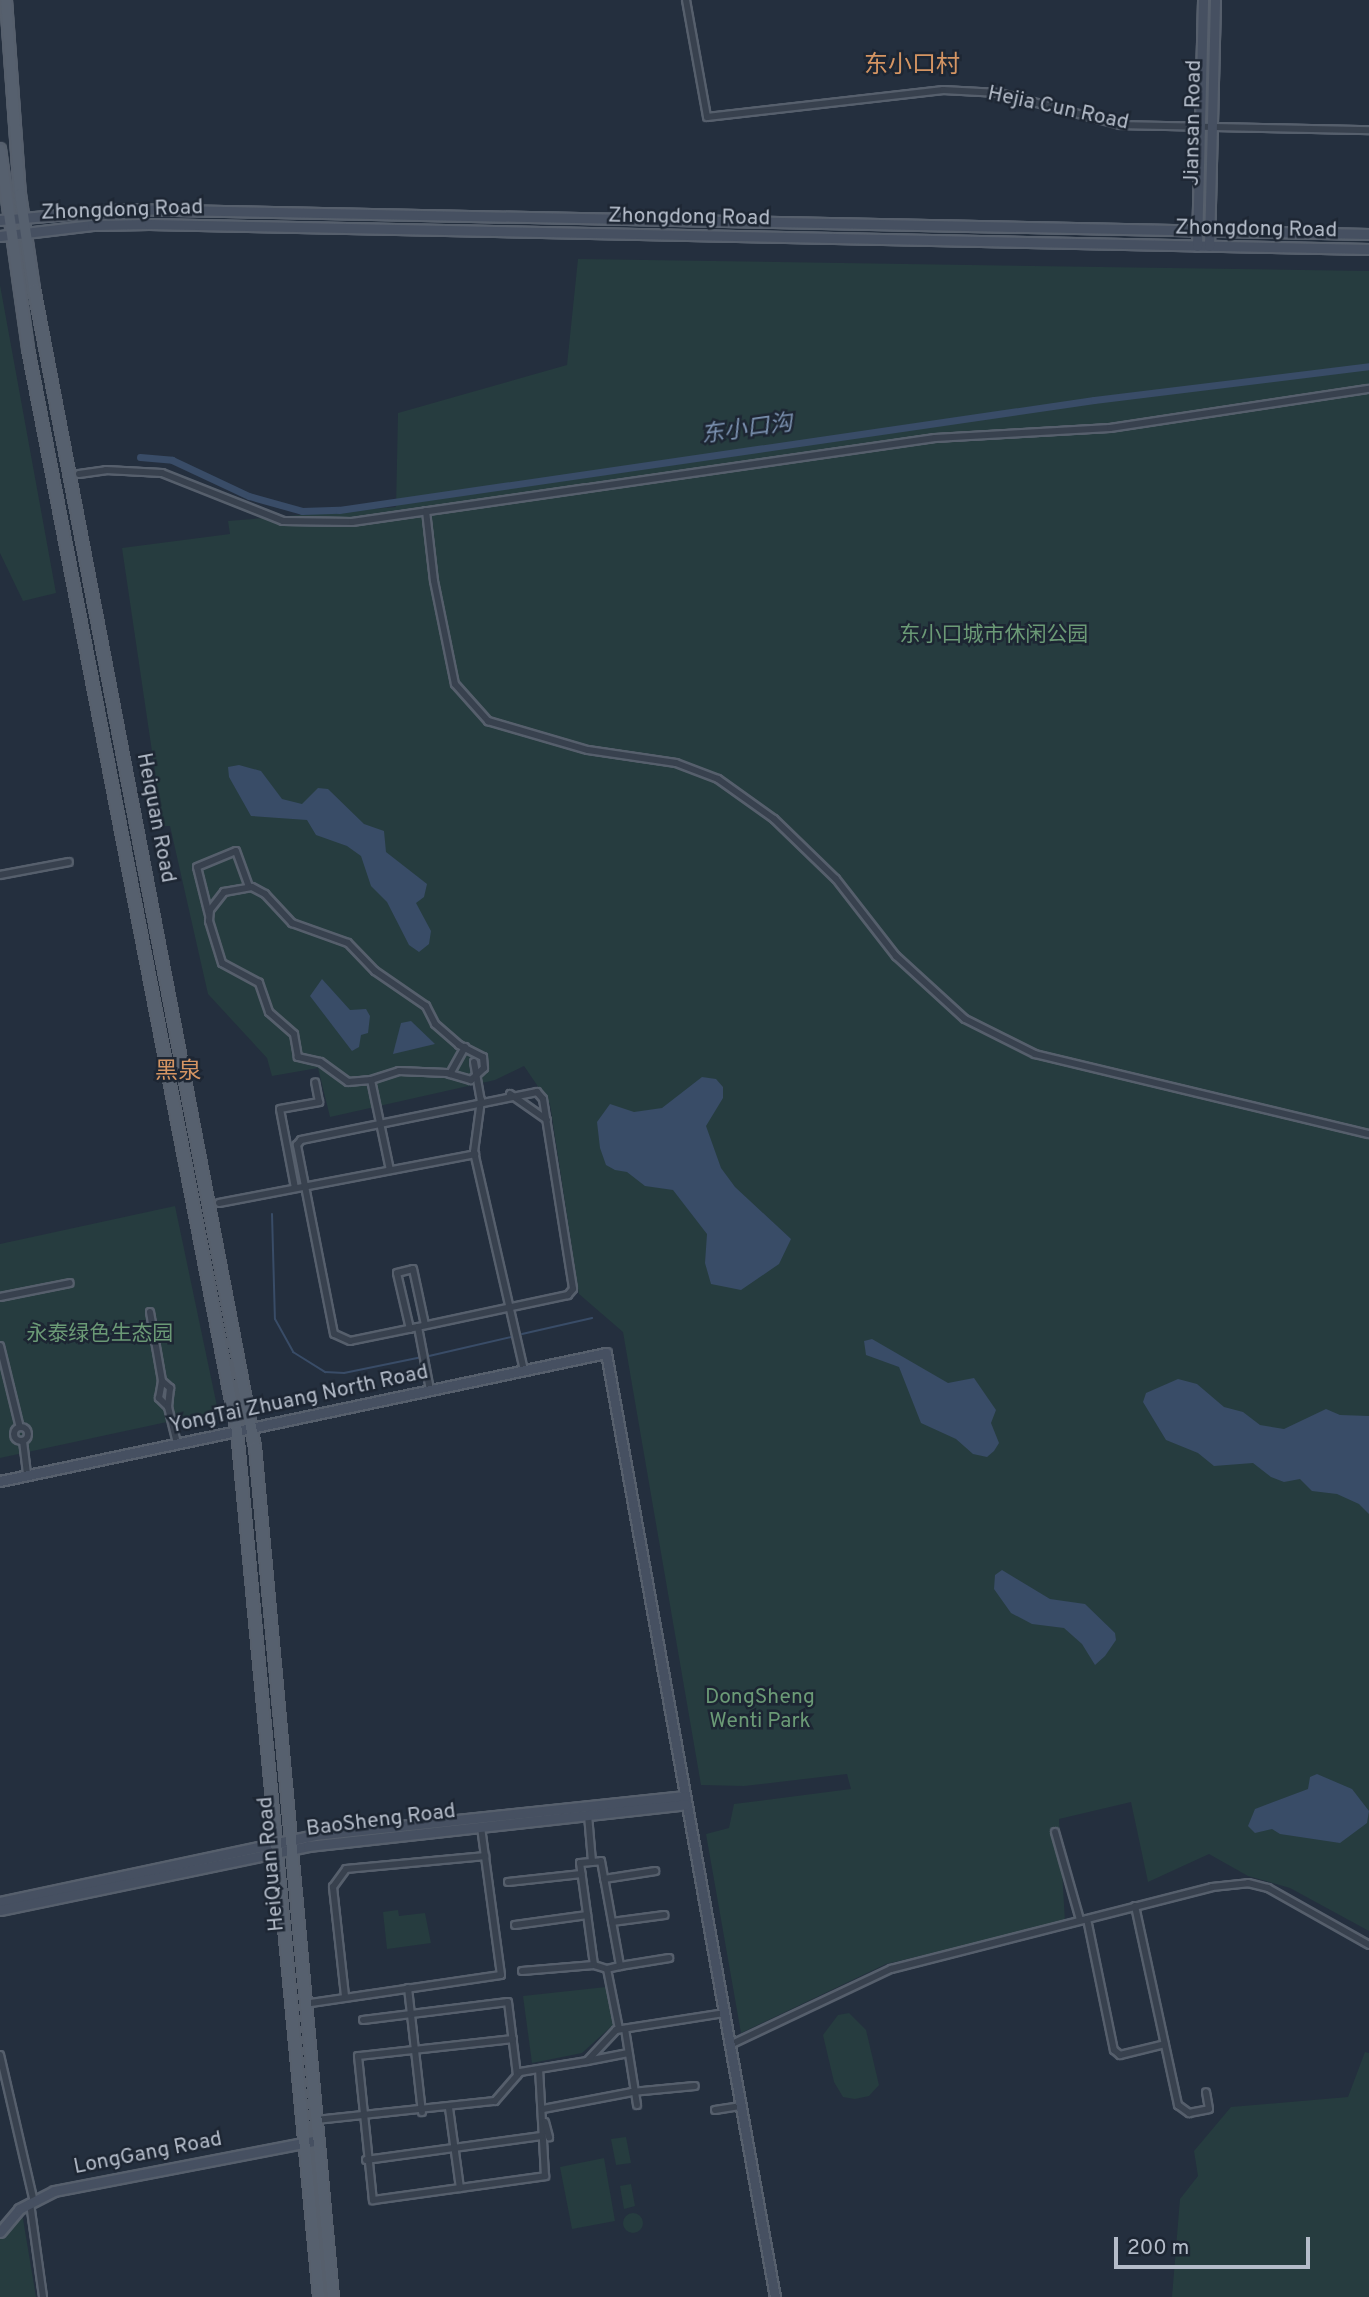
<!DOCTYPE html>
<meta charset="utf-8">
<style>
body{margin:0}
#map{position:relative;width:1369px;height:2297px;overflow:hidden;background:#242f3e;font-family:Overpass,"Noto Sans SC",sans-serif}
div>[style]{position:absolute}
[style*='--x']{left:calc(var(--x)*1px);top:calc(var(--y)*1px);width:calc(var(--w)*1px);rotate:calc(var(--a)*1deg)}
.green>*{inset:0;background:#263c3f}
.round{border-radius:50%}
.water>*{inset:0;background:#394c67}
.stream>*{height:2px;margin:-1px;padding:0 1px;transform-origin:1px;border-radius:1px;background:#394c67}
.canal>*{height:7px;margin:-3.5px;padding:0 3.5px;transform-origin:3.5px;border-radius:3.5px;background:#394c67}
.roads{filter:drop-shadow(2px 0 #565f6c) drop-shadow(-2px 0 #565f6c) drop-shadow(0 2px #565f6c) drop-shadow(0 -2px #565f6c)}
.street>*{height:6px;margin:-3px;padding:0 3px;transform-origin:3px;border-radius:3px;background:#38414e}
.street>.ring{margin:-3px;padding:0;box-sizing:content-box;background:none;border:6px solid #38414e;border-radius:50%}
.secondary>*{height:9px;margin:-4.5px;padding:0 4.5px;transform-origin:4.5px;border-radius:4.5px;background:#465061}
.primary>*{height:10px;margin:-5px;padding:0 5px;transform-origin:5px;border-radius:5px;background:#56606e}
span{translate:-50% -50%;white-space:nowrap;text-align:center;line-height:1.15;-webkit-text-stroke:5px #1d2633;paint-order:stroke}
.street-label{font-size:21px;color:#b4bcc9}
.park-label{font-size:21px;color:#6b9a76}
.water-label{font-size:23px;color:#7c92b1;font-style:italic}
.neighbourhood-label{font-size:23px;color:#d59563}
.quarter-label{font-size:24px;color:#d59563}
.scale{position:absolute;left:1114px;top:2237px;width:196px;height:32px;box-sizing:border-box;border:4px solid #b4bcc9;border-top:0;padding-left:9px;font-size:21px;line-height:24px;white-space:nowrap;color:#b4bcc9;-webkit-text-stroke:5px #1d2633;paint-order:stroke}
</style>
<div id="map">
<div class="green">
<i style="clip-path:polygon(578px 259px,1369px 271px,1369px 1931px,1290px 1888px,1248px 1876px,1209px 1854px,1148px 1882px,1131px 1802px,1059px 1819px,1065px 1922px,886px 1964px,741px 2033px,706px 1834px,729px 1828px,734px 1804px,851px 1789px,847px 1774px,744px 1786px,701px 1785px,623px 1332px,579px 1294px,550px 1104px,524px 1066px,495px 1080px,330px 1117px,318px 1068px,272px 1076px,267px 1058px,208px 994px,170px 826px,163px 826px,122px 548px,230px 534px,228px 521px,396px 507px,398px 413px,567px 365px)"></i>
<i style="clip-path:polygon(0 285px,56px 593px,23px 601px,0 553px)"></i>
<i style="clip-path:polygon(175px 1206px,218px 1411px,0 1458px,0 1244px)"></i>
<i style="clip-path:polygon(398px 1910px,399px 1916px,425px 1913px,431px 1943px,387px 1949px,383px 1912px)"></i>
<i style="clip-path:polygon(606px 1987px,614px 2024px,582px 2053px,532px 2063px,523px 1996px)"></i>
<i style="clip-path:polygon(849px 2013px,866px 2030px,879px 2085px,869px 2096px,855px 2099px,843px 2097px,834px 2082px,823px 2035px,838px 2015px)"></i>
<i style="clip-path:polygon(1365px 2052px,1369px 2053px,1369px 2297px,1172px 2297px,1180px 2199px,1198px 2176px,1194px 2151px,1231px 2107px,1348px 2097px)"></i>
<i style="clip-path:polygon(626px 2137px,631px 2163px,616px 2165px,611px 2139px)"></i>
<i style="clip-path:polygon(604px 2158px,615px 2221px,572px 2229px,560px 2167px)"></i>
<i style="clip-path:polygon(631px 2184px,635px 2206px,624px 2209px,620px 2186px)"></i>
<i style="clip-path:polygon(22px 2213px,36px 2297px,0 2297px,0 2238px)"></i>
<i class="round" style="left:623px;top:2213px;width:20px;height:20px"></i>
</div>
<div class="water">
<i style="clip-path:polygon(239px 765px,261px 771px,282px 799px,302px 804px,318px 788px,328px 789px,364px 824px,384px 831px,386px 852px,427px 884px,424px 897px,416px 903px,431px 931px,429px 944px,419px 952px,409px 945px,387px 902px,371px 886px,361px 856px,347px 846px,316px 835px,307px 820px,251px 816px,229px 777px,228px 767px)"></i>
<i style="clip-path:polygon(322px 979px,350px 1010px,366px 1009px,370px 1016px,368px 1033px,361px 1035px,359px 1047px,352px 1051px,310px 996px)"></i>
<i style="clip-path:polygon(411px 1021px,435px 1044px,393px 1054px,401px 1023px)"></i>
<i style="clip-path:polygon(702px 1077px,716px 1079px,723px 1087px,723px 1098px,706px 1126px,721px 1168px,735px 1187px,791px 1239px,779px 1264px,741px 1290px,711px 1284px,705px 1263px,707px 1234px,673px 1190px,645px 1186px,627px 1172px,615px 1170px,606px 1165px,600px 1148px,597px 1122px,610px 1104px,634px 1112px,662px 1108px)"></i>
<i style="clip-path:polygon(872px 1339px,948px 1383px,974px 1378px,996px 1410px,991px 1423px,999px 1443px,994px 1451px,987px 1457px,973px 1454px,956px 1439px,921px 1423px,899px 1367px,866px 1355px,864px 1341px)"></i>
<i style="clip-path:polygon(1178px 1379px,1197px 1384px,1224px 1407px,1243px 1412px,1260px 1425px,1284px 1429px,1326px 1409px,1340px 1415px,1369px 1416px,1369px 1514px,1359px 1504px,1337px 1494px,1312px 1491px,1300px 1479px,1284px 1482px,1271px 1477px,1253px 1463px,1214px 1466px,1198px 1453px,1166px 1440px,1143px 1402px,1146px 1393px)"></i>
<i style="clip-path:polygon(1002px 1570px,1050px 1599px,1085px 1604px,1115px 1633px,1116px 1640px,1105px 1656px,1095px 1665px,1082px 1644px,1064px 1628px,1032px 1624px,1011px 1613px,994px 1589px,995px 1575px)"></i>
<i style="clip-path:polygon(1317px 1774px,1352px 1789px,1369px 1811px,1367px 1823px,1340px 1843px,1280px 1834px,1272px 1829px,1255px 1833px,1248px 1826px,1255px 1809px,1308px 1789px,1310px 1777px)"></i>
</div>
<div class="stream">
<i style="--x:272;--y:1214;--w:105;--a:88.4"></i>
<i style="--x:275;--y:1319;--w:38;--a:61"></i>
<i style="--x:293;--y:1352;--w:38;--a:32"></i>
<i style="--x:325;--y:1372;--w:19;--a:3"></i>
<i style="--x:344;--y:1373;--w:76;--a:-11.5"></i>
<i style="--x:522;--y:1334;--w:72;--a:-12.9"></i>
<i style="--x:429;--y:1356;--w:84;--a:-13"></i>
</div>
<div class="canal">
<i style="--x:140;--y:457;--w:32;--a:5"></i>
<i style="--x:172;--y:460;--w:85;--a:25.1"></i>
<i style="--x:249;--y:496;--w:55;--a:15.8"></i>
<i style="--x:302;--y:511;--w:37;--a:-2"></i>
<i style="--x:339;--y:510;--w:763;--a:-8.29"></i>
<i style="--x:1094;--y:400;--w:277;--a:-7"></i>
</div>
<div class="roads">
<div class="street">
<i style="--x:686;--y:0;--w:119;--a:79.8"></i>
<i style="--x:707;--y:117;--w:238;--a:-6.5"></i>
<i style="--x:943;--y:90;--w:56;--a:3.1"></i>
<i style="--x:999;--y:93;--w:125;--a:14.8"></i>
<i style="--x:1120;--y:125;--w:249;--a:1.2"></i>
<i style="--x:79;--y:474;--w:27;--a:-8"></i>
<i style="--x:106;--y:470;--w:56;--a:3.1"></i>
<i style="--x:162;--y:473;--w:130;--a:21.6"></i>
<i style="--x:283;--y:521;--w:69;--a:0.8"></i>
<i style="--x:352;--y:522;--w:589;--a:-8.2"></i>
<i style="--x:935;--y:438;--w:175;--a:-3.3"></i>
<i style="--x:1110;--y:428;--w:262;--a:-8.6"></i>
<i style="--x:426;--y:511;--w:70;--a:83.5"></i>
<i style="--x:434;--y:581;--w:105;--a:78.5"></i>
<i style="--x:455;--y:684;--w:50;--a:48.3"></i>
<i style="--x:488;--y:721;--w:104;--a:16.2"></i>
<i style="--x:588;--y:750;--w:89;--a:8.4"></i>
<i style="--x:676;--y:763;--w:45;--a:20.9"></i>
<i style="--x:718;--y:779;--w:69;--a:35.5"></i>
<i style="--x:774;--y:819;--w:86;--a:44.1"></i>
<i style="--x:836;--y:879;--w:98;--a:52.1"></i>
<i style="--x:896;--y:956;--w:93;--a:42.4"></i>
<i style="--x:965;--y:1019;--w:78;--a:26.6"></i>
<i style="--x:1035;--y:1054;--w:343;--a:13.5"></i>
<i style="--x:0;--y:875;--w:70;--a:-10.7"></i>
<i style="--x:209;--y:915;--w:49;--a:-104"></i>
<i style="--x:197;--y:867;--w:42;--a:-22.3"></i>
<i style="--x:236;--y:851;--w:38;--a:70"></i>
<i style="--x:474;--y:1062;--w:39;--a:80"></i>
<i style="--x:481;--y:1100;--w:52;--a:97.7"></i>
<i style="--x:474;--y:1152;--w:224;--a:77.1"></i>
<i style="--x:450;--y:1074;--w:31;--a:-61"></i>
<i style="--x:371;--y:1080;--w:23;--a:175"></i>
<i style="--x:348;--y:1082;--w:34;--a:-144"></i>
<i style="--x:320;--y:1062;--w:23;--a:-167"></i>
<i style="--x:298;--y:1057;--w:23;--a:-100"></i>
<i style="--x:294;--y:1034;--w:33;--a:-139"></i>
<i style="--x:269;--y:1012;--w:31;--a:-109"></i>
<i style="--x:259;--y:983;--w:42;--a:-151.6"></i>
<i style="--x:222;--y:963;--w:44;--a:-107.2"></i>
<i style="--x:209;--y:921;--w:11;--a:-85"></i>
<i style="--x:210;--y:910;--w:23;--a:-52"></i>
<i style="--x:224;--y:892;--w:28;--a:-10"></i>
<i style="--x:252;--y:887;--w:15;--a:28"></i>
<i style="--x:265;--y:894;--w:40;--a:47"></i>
<i style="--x:292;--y:923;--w:59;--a:19.7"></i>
<i style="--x:348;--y:943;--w:39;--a:46"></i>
<i style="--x:375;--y:971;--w:62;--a:34.5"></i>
<i style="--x:426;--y:1006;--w:20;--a:63"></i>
<i style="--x:435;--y:1024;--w:32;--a:41"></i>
<i style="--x:459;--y:1045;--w:27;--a:27"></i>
<i style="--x:483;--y:1057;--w:11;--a:85"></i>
<i style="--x:484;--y:1068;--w:18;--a:137"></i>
<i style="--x:471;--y:1080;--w:25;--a:-164"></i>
<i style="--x:447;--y:1073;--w:48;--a:-177.6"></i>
<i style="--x:399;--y:1071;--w:29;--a:162"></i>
<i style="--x:371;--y:1080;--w:92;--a:78.1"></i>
<i style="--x:510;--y:1094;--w:45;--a:35.1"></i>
<i style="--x:295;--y:1188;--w:80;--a:-100.8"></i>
<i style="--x:280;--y:1109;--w:40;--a:-10"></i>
<i style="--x:319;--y:1102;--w:20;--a:-101"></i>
<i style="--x:219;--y:1203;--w:261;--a:-10.8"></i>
<i style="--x:0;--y:1297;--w:71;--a:-11.3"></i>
<i style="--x:150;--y:1312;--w:70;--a:80.1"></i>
<i style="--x:418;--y:1327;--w:69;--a:168.4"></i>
<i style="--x:350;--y:1341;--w:17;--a:-156"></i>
<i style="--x:334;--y:1334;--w:193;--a:-101.1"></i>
<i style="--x:297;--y:1145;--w:6;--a:-51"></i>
<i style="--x:301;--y:1140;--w:241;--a:-11.5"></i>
<i style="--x:537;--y:1092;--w:9;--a:49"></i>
<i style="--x:543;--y:1099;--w:192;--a:81"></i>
<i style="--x:573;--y:1289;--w:8;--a:130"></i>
<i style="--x:568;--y:1295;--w:153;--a:168"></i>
<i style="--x:418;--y:1327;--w:64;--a:79.2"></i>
<i style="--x:410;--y:1329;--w:57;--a:-103.1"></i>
<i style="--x:397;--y:1273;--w:16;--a:-14"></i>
<i style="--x:413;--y:1269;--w:57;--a:77.9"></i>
<i style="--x:0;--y:1346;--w:80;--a:76.3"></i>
<i style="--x:168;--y:1407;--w:13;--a:-135"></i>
<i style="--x:159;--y:1398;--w:17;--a:-80"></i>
<i style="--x:162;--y:1381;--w:11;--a:41"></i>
<i style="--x:170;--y:1388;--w:19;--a:96"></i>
<i style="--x:168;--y:1407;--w:37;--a:76"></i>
<i class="ring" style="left:14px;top:1427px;width:8px;height:8px"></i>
<i style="--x:23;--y:1441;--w:34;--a:83"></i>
<i style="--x:588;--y:1815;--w:47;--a:85.1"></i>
<i style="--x:1055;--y:1832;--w:91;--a:74.1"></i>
<i style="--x:601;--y:1861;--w:107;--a:79.7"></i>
<i style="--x:620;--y:1966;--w:13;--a:167"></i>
<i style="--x:607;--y:1969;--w:14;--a:-163"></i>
<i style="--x:594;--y:1965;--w:103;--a:-97.8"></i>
<i style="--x:580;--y:1863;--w:21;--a:-5"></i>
<i style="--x:604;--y:1879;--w:52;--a:-8.9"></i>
<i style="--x:508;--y:1882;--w:74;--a:-6.2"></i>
<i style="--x:1135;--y:1906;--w:204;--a:77.8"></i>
<i style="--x:1178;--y:2105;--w:14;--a:36"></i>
<i style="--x:1189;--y:2113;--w:20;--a:-11"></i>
<i style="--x:1209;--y:2109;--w:17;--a:-100"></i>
<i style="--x:1087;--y:1919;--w:134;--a:78.4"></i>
<i style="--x:1114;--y:2050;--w:8;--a:40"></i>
<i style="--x:1120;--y:2055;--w:46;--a:-13.7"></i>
<i style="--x:612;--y:1922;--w:53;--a:-7.5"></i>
<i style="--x:515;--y:1925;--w:73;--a:-7.9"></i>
<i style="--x:620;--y:1966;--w:50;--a:-9.3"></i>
<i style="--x:607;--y:1969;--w:61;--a:78.7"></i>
<i style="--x:522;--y:1971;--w:72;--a:-4.8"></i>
<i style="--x:408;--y:1988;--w:125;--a:83.6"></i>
<i style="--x:345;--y:1996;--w:110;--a:-96.3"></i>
<i style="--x:333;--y:1887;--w:22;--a:-54"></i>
<i style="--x:346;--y:1869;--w:140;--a:-5.3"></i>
<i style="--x:304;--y:2004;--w:199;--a:-8.4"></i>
<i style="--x:501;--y:1975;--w:149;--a:-97.7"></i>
<i style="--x:363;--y:2020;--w:146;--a:-7.1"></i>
<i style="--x:508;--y:2002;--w:74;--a:83"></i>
<i style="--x:625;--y:2029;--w:77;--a:81"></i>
<i style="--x:513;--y:2039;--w:156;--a:173.7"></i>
<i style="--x:358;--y:2056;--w:145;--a:84.1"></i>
<i style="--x:373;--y:2200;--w:174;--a:-7.9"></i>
<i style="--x:545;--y:2176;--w:106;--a:-93.2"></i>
<i style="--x:730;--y:2045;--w:178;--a:-25.3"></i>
<i style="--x:891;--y:1969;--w:331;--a:-14.3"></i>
<i style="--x:1212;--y:1887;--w:36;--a:-6"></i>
<i style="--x:1248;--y:1883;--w:21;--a:14"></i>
<i style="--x:1268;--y:1888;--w:116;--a:29.4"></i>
<i style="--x:0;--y:2055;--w:147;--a:77"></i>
<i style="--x:587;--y:2061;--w:42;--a:-11"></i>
<i style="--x:449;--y:2108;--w:81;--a:82.2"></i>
<i style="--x:543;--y:2109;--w:91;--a:-10.8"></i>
<i style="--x:632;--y:2092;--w:63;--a:-5.4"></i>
<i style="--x:715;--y:2110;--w:25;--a:-9"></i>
<i style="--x:316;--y:2120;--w:180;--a:-6.1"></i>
<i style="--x:495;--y:2101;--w:38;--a:-49"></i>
<i style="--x:520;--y:2072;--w:68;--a:-9.3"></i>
<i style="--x:587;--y:2061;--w:42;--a:-46.9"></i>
<i style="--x:616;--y:2030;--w:109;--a:-8.9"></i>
<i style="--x:545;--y:2122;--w:16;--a:75"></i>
<i style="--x:366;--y:2160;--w:177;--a:-7.8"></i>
<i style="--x:30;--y:2203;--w:95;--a:82.1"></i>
</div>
<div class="secondary">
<i style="--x:0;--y:220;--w:126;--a:-5"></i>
<i style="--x:126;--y:209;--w:1243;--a:1.15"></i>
<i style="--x:0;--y:236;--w:93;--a:-6.8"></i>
<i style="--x:92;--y:225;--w:57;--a:-1"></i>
<i style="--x:149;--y:224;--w:1220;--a:1.17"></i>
<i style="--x:1197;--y:246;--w:246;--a:-88.6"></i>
<i style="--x:1209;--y:246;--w:246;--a:-88.6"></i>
<i style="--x:0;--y:1481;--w:619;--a:-11.93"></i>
<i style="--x:606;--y:1353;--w:959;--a:79.85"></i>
<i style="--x:0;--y:1902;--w:321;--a:-12"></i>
<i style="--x:314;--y:1835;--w:373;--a:-6"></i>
<i style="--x:0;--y:1910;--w:315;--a:-11.7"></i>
<i style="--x:308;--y:1846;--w:380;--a:-6.3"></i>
<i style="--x:0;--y:2232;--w:30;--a:-50"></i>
<i style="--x:19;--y:2209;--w:39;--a:-27"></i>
<i style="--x:54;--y:2191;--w:269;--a:-10.9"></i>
</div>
<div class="primary">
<i style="--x:6;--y:0;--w:195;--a:85.9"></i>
<i style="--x:20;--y:194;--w:96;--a:81.6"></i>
<i style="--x:34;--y:289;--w:1179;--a:79.2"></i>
<i style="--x:255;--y:1447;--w:854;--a:84.76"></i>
<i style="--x:0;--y:149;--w:202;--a:82"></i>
<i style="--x:28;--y:349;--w:1102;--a:79.07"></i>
<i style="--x:237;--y:1431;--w:870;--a:84.59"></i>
</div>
</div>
<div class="street-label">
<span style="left:1058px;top:109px;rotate:12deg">Hejia Cun Road</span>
<span style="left:1194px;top:123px;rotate:-89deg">Jiansan Road</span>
<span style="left:122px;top:211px;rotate:-2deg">Zhongdong Road</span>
<span style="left:689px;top:218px;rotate:1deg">Zhongdong Road</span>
<span style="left:1256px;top:230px;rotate:1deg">Zhongdong Road</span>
<span style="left:155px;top:818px;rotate:79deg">Heiquan Road</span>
<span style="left:299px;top:1400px;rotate:-12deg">YongTai Zhuang North Road</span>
<span style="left:381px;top:1821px;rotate:-7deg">BaoSheng Road</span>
<span style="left:272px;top:1864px;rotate:-95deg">HeiQuan Road</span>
<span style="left:148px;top:2154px;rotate:-11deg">LongGang Road</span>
</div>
<div class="park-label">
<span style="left:994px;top:636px">东小口城市休闲公园</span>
<span style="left:100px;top:1335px">永泰绿色生态园</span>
<span style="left:760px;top:1710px">DongSheng<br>Wenti Park</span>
</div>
<div class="water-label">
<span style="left:747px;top:431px;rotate:-8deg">东小口沟</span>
</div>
<div class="neighbourhood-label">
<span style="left:178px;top:1073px">黑泉</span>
</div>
<div class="quarter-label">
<span style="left:912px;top:67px">东小口村</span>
</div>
<div class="scale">200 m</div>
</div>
